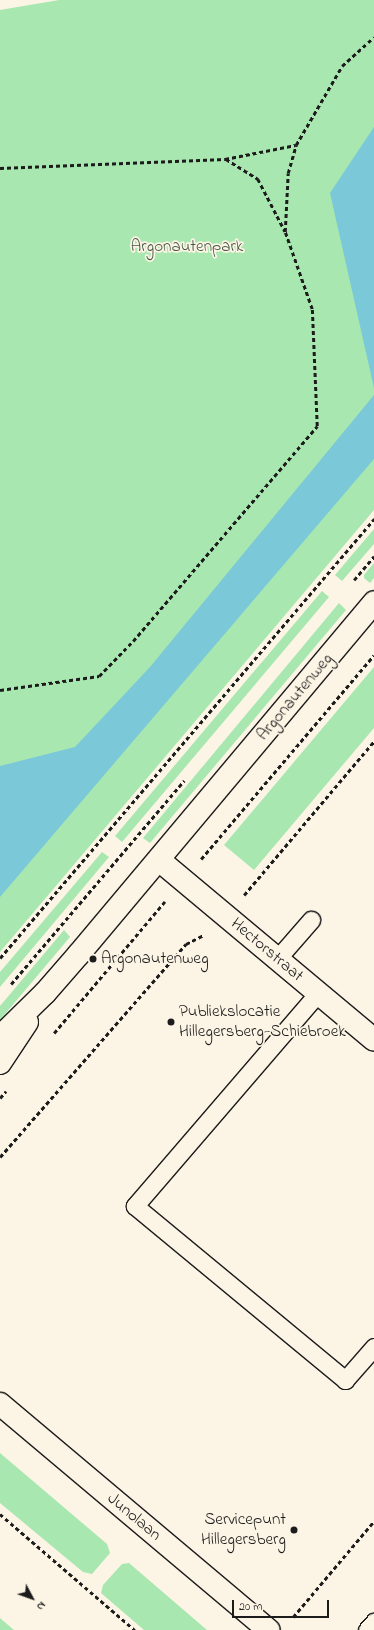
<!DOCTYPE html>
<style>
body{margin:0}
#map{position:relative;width:374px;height:1630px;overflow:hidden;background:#fcf5e5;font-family:"Indie Flower",sans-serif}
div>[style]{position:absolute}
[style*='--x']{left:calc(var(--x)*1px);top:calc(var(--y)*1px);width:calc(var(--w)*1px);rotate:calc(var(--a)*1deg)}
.green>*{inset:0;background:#a8e7af}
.water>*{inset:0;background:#7bc8d9}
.path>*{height:2.5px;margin-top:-1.25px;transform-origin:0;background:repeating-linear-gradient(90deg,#1c1c1c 0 4px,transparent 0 7px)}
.roads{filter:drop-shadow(1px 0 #1c1c1c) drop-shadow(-1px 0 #1c1c1c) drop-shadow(0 1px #1c1c1c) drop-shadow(0 -1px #1c1c1c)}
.lane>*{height:17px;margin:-8.5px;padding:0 8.5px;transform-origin:8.5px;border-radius:8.5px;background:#fcf5e5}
.street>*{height:22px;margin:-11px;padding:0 11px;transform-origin:11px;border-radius:11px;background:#fcf5e5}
.secondary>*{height:22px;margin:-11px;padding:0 11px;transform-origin:11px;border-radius:11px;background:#fcf5e5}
.dots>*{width:11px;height:11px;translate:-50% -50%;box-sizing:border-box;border:2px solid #fcf5e5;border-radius:50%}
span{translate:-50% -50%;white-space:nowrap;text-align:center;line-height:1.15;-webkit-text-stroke:3.5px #fcf5e5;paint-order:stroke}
.park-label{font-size:17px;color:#465948}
.street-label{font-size:17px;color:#1c1c1c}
.poi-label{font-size:17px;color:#1c1c1c}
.left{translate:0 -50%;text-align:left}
.right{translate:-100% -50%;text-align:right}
.north{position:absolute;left:12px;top:1578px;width:40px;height:40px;-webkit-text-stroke:3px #fcf5e5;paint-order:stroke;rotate:131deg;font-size:11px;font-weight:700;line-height:16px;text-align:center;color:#1c1c1c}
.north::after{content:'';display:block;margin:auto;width:14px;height:18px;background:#1c1c1c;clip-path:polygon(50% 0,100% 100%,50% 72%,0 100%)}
.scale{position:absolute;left:232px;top:1600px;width:97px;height:18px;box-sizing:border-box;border:2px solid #1c1c1c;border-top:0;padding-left:5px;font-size:12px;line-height:14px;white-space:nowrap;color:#1c1c1c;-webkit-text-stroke:3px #fcf5e5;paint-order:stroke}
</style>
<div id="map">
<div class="green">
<i style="clip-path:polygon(59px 0,374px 0,374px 510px,0 952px,0 10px)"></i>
<i style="clip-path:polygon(374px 529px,374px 544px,342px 581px,335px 575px)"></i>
<i style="clip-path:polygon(374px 563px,374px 578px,370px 583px,364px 578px,364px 575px)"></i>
<i style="clip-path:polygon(322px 591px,329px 597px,122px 842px,115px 836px)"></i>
<i style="clip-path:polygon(339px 603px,346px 610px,150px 843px,143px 838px)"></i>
<i style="clip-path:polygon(374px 667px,374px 728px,254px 870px,224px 845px)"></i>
<i style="clip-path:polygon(102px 852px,109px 857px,0 987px,0 972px)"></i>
<i style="clip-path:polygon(64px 930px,70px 937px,0 1020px,0 1006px)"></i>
<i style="clip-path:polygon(0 1453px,107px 1544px,110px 1553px,92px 1574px,83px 1572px,0 1503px)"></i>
<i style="clip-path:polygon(129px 1563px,207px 1630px,144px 1630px,101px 1593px,103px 1585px,122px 1564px)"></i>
<i style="clip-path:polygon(0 1618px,14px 1630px,0 1630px)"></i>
</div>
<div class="water">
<i style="clip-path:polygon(374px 127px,374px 388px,330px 193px)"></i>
<i style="clip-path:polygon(374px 395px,374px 459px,0 897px,0 766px,75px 747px,150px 667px)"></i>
</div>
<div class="path">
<i style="--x:226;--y:159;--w:38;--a:32"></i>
<i style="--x:258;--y:179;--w:59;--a:62.6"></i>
<i style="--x:0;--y:168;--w:225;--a:-2.3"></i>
<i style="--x:225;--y:159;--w:72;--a:-11.2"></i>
<i style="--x:354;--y:580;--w:31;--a:-50"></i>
<i style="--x:0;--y:690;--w:100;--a:-8"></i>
<i style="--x:99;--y:676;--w:49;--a:-45.8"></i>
<i style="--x:133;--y:641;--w:283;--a:-49.4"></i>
<i style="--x:317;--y:426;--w:117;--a:-92.4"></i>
<i style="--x:312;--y:309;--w:82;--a:-109.3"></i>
<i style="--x:285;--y:232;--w:59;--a:-87.1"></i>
<i style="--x:288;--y:173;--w:29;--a:-74"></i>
<i style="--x:296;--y:145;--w:91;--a:-59.8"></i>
<i style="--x:342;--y:66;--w:43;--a:-42.2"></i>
<i style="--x:201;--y:859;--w:267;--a:-49.7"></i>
<i style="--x:244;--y:895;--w:202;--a:-49.8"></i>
<i style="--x:0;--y:958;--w:577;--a:-49.57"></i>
<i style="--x:11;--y:984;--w:267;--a:-49.6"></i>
<i style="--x:54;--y:1033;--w:172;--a:-49.9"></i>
<i style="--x:0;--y:1098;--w:9;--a:-49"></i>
<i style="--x:0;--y:1157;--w:283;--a:-48.9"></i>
<i style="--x:186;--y:944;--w:20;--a:-27"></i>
<i style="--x:0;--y:1514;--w:178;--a:40.7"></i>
<i style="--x:293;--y:1617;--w:126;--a:-49.8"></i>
</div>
<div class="roads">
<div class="lane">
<i style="--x:277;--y:959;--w:52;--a:-48.9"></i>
<i style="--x:318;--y:993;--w:281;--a:130.7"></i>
<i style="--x:135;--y:1206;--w:273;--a:39.6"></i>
<i style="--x:345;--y:1380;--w:44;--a:-48.7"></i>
<i style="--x:367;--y:1630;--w:11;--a:-49"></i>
</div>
<div class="street">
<i style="--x:159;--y:860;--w:280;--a:39.9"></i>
<i style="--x:0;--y:1404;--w:351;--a:40.1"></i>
</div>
<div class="secondary">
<i style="--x:0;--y:1037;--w:63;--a:-44.4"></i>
<i style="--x:45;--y:993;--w:52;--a:-48.9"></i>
<i style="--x:79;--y:954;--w:459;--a:-50"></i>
<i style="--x:0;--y:1063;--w:49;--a:-56.6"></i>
</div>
</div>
<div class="dots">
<i style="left:93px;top:959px;background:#1c1c1c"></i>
<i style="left:171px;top:1022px;background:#1c1c1c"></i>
<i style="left:294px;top:1530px;background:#1c1c1c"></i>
</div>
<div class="park-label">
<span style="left:187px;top:247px">Argonautenpark</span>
</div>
<div class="street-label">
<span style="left:295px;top:697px;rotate:-50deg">Argonautenweg</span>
<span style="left:267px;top:950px;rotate:40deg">Hectorstraat</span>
<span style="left:134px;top:1517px;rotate:40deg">Junolaan</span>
</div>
<div class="poi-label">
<span class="left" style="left:101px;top:959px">Argonautenweg</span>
<span class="left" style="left:179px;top:1022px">Publiekslocatie<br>Hillegersberg-Schiebroek</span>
<span class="right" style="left:286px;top:1530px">Servicepunt<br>Hillegersberg</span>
</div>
<div class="north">N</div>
<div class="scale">20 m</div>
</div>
